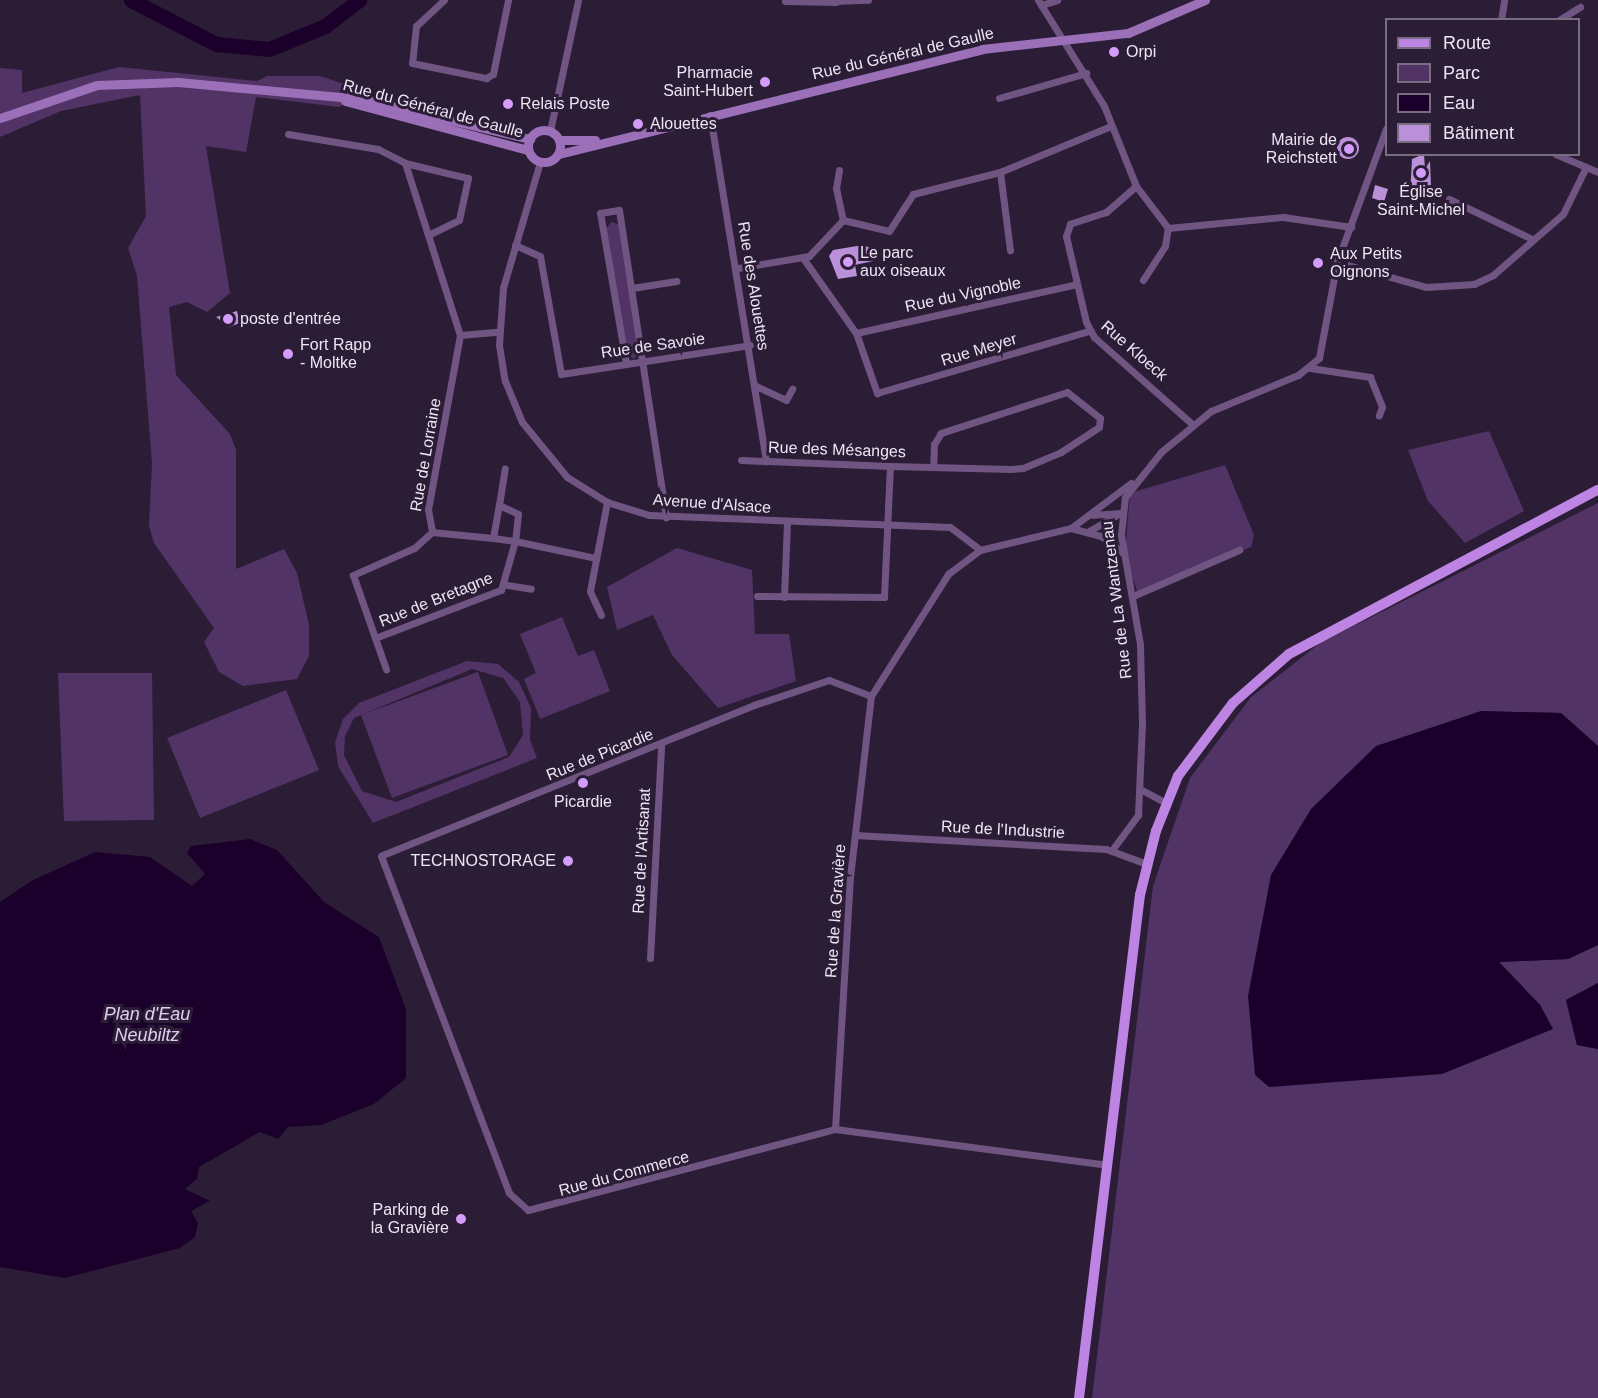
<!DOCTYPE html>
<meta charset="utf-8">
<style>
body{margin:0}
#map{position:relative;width:1598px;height:1398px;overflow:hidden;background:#2b1d35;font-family:Helvetica,sans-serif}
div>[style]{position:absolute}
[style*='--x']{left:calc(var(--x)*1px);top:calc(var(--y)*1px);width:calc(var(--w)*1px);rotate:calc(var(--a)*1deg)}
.green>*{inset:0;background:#523366}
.water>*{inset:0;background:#1c002c}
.river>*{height:15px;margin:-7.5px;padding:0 7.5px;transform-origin:7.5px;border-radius:7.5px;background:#1c002c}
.building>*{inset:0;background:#ba90d8}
.round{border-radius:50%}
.minor>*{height:7px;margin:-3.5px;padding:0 3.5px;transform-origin:3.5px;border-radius:3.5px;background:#705583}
.secondary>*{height:9px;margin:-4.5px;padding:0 4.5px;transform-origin:4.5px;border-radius:4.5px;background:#9b70b9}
.secondary>.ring{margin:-4.5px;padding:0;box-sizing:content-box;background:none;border:9px solid #9b70b9;border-radius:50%}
.primary>*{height:10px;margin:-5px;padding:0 5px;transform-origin:5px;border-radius:5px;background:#bd84e3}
.dots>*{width:16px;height:16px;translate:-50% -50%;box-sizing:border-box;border:3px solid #2b1d35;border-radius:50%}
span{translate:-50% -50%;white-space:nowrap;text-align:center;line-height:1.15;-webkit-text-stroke:6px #2b1d35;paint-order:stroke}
.poi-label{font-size:16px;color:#ede4f4}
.left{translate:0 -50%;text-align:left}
.right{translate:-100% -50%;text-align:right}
.street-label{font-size:16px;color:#ede4f4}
.water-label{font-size:18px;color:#e1cbf2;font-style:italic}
.legend{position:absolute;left:1385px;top:18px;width:195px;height:138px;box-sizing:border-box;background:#2b1d35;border:2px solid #796d81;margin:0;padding:8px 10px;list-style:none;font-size:18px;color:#ede4f4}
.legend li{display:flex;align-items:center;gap:12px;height:30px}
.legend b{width:30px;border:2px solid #796d81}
</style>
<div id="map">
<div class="green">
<i style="clip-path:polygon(119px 67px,257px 81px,267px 76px,320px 76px,365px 91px,339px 107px,256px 97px,246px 152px,206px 146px,230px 293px,207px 312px,187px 302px,169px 307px,176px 375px,230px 434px,236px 450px,236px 569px,284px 549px,297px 573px,309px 625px,309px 656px,297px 679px,243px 686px,219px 672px,204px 642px,214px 628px,154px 543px,149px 526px,152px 463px,137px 276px,128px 248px,146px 216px,140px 95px,61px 111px,0 137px,0 68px,22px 70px,22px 93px)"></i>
<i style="clip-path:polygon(611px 222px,618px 224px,638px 354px,634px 359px,627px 355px,606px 229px)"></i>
<i style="clip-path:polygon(1489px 431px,1524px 511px,1465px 543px,1428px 501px,1408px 450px)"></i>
<i style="clip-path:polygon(1225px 465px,1254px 535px,1251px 547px,1137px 591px,1125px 553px,1130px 493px)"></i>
<i style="clip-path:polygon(1598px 503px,1598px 746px,1561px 713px,1481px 711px,1504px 1046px,1553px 1029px,1540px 1005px,1499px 962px,1568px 959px,1598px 945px,1598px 983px,1566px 1000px,1577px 1045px,1598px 1049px,1598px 1398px,1092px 1398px,1153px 886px,1190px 778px,1251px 697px,1320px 643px)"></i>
<i style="clip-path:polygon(677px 548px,752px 570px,755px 634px,789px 634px,796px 681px,718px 708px,672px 655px,653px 615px,617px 630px,607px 587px)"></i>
<i style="clip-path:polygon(562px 617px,578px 656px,594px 650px,610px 691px,540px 719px,524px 679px,536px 673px,520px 634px)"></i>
<i style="clip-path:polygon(evenodd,467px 661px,498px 664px,519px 682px,531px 708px,530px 740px,537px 758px,373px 823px,338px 766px,335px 742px,343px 719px,359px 703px,467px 661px,472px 669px,503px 678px,520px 702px,523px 735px,509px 757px,396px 802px,362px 791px,344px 755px,345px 736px,354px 718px,472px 669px)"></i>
<i style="clip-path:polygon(478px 672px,508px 755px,392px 798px,361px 715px)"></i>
<i style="clip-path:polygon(58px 673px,152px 673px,154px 820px,64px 821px)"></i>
<i style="clip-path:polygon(286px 690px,319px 770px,200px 818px,167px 738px)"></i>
</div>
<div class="water">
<i style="clip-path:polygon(1481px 711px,1561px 713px,1598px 746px,1598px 945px,1568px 959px,1499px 962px,1540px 1005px,1553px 1029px,1442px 1074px,1269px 1087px,1255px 1075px,1248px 996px,1271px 875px,1311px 809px,1376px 746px)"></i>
<i style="clip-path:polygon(250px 839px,277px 850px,324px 902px,379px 937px,406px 1009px,406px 1078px,374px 1104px,321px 1125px,288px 1127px,278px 1139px,260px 1132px,199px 1167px,197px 1179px,185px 1189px,210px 1201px,191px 1211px,198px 1223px,195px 1237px,180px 1248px,65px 1278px,0 1267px,0 902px,33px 880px,95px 852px,150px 857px,192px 886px,205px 874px,187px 853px,191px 846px)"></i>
<i style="clip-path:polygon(1598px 983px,1598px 1049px,1577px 1045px,1566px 1000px)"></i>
</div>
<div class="river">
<i style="--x:131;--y:0;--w:96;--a:27.4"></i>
<i style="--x:216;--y:44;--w:53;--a:5.4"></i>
<i style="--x:269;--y:49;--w:61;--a:-22.3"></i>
<i style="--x:325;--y:26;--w:43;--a:-37.4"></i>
</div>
<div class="building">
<i class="round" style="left:1337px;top:137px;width:22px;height:22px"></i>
<i style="clip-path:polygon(1424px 154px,1425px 169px,1430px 161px,1431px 187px,1420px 199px,1410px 196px,1412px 159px)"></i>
<i style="clip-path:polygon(1375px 185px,1388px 189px,1384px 202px,1372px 198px)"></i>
<i style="clip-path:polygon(863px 245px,870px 248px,873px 261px,855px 265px,857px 276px,838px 279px,829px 256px,833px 250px)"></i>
<i style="clip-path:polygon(237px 311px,240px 323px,229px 327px,216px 317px)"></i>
</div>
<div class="minor">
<i style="--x:444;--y:0;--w:38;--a:137"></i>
<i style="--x:416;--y:26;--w:37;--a:96"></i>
<i style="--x:412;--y:63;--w:76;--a:11.5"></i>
<i style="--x:486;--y:78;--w:8;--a:-30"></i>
<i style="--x:493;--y:74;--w:76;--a:-78.5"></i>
<i style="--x:1038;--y:0;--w:125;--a:58.1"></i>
<i style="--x:1104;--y:106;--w:86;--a:68.2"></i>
<i style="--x:1136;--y:186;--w:53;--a:52.7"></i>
<i style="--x:1168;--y:228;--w:116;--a:-5.5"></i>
<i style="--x:1283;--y:217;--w:69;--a:8.4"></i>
<i style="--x:785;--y:1;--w:51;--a:1.1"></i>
<i style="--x:835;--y:1;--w:33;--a:-2"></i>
<i style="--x:1041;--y:5;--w:17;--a:-17"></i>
<i style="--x:1501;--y:20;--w:20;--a:-81"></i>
<i style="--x:1559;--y:20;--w:25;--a:-32"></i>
<i style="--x:999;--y:98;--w:91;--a:-16"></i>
<i style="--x:710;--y:115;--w:351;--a:80.8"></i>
<i style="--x:550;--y:131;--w:134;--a:-77.9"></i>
<i style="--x:288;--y:134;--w:91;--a:9.5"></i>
<i style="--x:378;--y:149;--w:30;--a:27"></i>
<i style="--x:405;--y:163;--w:181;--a:72.3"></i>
<i style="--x:460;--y:335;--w:177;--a:100.4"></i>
<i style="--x:428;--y:509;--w:23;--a:80"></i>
<i style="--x:432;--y:532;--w:24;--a:138"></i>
<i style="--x:414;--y:548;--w:67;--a:156.1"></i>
<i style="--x:353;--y:575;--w:100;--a:70.7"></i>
<i style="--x:540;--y:162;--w:131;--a:106.4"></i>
<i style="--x:503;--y:288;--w:57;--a:94"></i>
<i style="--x:499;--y:345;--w:36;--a:81"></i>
<i style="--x:505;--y:381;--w:44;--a:67.5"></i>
<i style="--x:522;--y:422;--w:71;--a:50.7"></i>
<i style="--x:567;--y:477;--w:47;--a:32"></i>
<i style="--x:607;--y:502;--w:44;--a:17.2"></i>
<i style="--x:649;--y:515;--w:301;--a:2.3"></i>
<i style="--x:950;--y:527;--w:38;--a:37"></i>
<i style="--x:405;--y:163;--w:65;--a:13.4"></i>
<i style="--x:468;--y:178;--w:43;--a:102.1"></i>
<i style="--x:459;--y:220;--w:34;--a:154"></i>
<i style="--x:1586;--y:167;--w:13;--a:23"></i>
<i style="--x:839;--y:170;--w:18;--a:99"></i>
<i style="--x:836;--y:188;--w:33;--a:78"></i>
<i style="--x:1000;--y:172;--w:79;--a:82.7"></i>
<i style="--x:1136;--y:186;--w:40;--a:139"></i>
<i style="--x:1106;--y:212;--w:38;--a:162"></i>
<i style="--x:1070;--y:224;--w:13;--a:108"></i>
<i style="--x:1066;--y:236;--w:88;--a:76.9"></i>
<i style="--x:1086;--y:322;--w:17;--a:62"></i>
<i style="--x:1094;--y:337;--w:132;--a:41.6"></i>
<i style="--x:1449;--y:199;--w:92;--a:25.7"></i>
<i style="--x:515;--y:245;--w:27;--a:24"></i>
<i style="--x:540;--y:256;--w:120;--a:79.9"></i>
<i style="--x:561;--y:374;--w:191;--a:-8.7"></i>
<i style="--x:803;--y:258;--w:92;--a:54.8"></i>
<i style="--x:856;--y:333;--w:64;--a:70.7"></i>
<i style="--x:877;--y:393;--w:221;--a:-16.3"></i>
<i style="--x:1337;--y:262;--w:92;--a:15.7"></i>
<i style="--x:1426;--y:287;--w:48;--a:-3.6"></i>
<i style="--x:1474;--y:284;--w:21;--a:-25"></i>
<i style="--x:1493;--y:275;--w:93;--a:-41.1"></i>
<i style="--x:1563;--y:214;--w:52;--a:-63.9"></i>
<i style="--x:1586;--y:167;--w:33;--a:-157"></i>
<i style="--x:738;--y:268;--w:72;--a:-9.6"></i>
<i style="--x:809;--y:256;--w:50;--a:-46.6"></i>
<i style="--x:843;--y:220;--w:47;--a:13.4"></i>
<i style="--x:889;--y:231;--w:44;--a:-57"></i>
<i style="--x:913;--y:194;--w:90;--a:-14.2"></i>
<i style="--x:1000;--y:172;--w:120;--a:-22.5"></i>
<i style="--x:1143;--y:280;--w:40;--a:-57.1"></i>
<i style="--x:1165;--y:246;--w:18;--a:-81"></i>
<i style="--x:632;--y:288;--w:45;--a:-9"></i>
<i style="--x:856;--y:333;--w:226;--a:-12.5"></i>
<i style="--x:460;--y:335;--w:38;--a:-5"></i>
<i style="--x:626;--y:363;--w:152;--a:-99.8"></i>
<i style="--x:600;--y:213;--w:19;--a:-9"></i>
<i style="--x:619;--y:210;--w:311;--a:81.3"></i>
<i style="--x:1310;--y:368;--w:61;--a:8.5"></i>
<i style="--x:1370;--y:377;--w:32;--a:68"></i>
<i style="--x:1382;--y:407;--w:9;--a:111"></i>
<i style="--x:756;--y:386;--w:33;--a:25"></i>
<i style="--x:786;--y:400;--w:13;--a:-61"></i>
<i style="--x:741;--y:460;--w:149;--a:2.3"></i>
<i style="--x:890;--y:466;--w:121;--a:1.4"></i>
<i style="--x:1011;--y:469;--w:12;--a:-5"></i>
<i style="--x:1023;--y:468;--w:41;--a:-22.8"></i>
<i style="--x:1061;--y:452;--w:45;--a:-33.3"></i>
<i style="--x:1099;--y:427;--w:9;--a:-84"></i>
<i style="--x:1100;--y:418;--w:42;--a:-141.8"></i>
<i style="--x:1067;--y:392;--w:133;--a:162"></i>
<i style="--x:941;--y:433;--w:13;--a:122"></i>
<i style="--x:934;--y:444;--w:23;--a:92"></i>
<i style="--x:499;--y:505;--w:21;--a:25"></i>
<i style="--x:518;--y:514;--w:27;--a:96"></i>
<i style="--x:515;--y:541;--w:22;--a:-172"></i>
<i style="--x:493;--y:538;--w:34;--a:-80"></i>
<i style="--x:499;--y:505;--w:37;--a:-81"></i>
<i style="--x:1071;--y:528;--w:75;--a:-36.9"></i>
<i style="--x:1089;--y:531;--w:36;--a:-30"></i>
<i style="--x:1120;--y:513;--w:27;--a:176"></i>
<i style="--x:432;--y:532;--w:61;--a:5.6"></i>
<i style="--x:507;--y:585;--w:24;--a:9"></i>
<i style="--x:757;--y:596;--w:127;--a:0.5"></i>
<i style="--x:884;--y:597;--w:131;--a:-87.4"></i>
<i style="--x:1133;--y:596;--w:116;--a:-23.5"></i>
<i style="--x:784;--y:597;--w:75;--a:-87.7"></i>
<i style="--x:601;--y:615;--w:26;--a:-115"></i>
<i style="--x:590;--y:591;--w:91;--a:-79.2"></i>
<i style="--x:375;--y:638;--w:135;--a:-20.9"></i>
<i style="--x:501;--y:590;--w:51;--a:-74.1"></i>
<i style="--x:515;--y:541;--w:83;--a:11.9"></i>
<i style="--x:871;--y:696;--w:144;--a:-57.7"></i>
<i style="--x:948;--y:574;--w:40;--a:-37"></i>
<i style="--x:980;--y:550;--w:94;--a:-13.6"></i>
<i style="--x:1071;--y:528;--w:31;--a:15"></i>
<i style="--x:1101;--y:536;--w:29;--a:38"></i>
<i style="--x:1140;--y:789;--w:30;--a:28"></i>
<i style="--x:855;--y:835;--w:251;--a:3.2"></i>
<i style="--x:1106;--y:849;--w:44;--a:20.1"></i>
<i style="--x:1112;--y:850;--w:44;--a:-53.4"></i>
<i style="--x:1138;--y:815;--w:92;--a:-87.5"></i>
<i style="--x:1142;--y:723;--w:79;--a:-91.5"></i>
<i style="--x:1140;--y:644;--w:111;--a:-99.9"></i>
<i style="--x:1121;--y:535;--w:38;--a:-84"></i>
<i style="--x:1125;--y:497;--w:58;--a:-51.3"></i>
<i style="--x:1161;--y:452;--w:65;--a:-39.4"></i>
<i style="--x:1211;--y:411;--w:94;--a:-22.5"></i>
<i style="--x:1298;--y:375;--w:27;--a:-39"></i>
<i style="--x:1319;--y:358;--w:98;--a:-79.4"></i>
<i style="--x:1337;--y:262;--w:142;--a:-69.8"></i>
<i style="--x:650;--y:958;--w:213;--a:-87"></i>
<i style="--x:835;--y:1129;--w:252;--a:-86.6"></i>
<i style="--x:850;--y:877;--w:182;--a:-83.4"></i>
<i style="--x:871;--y:696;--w:45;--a:-159.1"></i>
<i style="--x:829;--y:680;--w:79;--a:161.6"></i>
<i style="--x:754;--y:705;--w:402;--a:158"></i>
<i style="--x:381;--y:856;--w:360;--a:69.2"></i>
<i style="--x:509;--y:1193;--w:25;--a:42"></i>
<i style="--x:528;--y:1210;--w:318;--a:-14.8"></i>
<i style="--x:835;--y:1129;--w:274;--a:7.5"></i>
</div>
<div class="secondary">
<i style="--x:345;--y:101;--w:189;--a:15"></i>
<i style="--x:0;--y:118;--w:102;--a:-18.8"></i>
<i style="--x:97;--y:85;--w:81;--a:-2.1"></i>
<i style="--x:178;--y:82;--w:185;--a:5.3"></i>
<i style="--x:362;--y:99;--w:173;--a:13.4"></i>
<i class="ring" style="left:528px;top:130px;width:23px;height:23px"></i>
<i style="--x:559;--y:140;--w:36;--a:0"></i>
<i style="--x:559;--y:154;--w:436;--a:-13.9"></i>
<i style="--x:982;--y:49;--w:147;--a:-6.3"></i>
<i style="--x:1128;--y:33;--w:84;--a:-23.2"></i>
</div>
<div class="primary">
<i style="--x:1079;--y:1398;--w:507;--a:-83.09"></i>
<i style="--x:1140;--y:895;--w:66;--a:-76"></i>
<i style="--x:1156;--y:831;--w:59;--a:-68.2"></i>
<i style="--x:1178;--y:776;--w:91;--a:-53"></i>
<i style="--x:1233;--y:703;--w:74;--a:-41.2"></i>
<i style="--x:1289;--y:654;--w:350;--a:-28"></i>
</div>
<div class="dots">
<i style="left:1114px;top:52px;background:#d49cfb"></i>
<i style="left:765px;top:82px;background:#d49cfb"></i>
<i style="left:508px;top:104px;background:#d49cfb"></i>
<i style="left:638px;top:124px;background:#d49cfb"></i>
<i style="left:1349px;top:149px;background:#d49cfb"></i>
<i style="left:1421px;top:173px;background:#d49cfb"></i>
<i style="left:848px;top:262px;background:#d49cfb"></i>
<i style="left:1318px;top:263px;background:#d49cfb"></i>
<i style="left:228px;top:319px;background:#d49cfb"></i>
<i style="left:288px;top:354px;background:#d49cfb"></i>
<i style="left:583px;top:783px;background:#d49cfb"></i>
<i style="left:568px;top:861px;background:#d49cfb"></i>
<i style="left:461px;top:1219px;background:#d49cfb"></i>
</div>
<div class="poi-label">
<span class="left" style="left:1126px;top:52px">Orpi</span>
<span class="right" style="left:753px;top:82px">Pharmacie<br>Saint-Hubert</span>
<span class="left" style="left:520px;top:104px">Relais Poste</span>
<span class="left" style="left:650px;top:124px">Alouettes</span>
<span class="right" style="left:1337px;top:149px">Mairie de<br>Reichstett</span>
<span style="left:1421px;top:201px">Église<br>Saint-Michel</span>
<span class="left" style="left:860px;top:262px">Le parc<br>aux oiseaux</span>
<span class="left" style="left:1330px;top:263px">Aux Petits<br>Oignons</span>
<span class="left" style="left:240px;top:319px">poste d'entrée</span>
<span class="left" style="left:300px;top:354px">Fort Rapp<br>- Moltke</span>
<span style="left:583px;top:802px">Picardie</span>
<span class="right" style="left:556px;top:861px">TECHNOSTORAGE</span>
<span class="right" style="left:449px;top:1219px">Parking de<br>la Gravière</span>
</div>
<div class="street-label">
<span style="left:903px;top:54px;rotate:-13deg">Rue du Général de Gaulle</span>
<span style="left:433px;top:109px;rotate:15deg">Rue du Général de Gaulle</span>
<span style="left:753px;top:286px;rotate:81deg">Rue des Alouettes</span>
<span style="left:963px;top:295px;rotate:-12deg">Rue du Vignoble</span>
<span style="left:653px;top:346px;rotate:-8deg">Rue de Savoie</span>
<span style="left:979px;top:350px;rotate:-17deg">Rue Meyer</span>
<span style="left:1134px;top:351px;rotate:41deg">Rue Kloeck</span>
<span style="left:837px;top:450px;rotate:2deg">Rue des Mésanges</span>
<span style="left:426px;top:455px;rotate:-80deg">Rue de Lorraine</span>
<span style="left:712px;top:504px;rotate:4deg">Avenue d'Alsace</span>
<span style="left:436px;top:600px;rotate:-22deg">Rue de Bretagne</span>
<span style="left:1117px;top:600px;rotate:-97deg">Rue de La Wantzenau</span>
<span style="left:600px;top:755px;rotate:-22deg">Rue de Picardie</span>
<span style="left:1003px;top:830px;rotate:3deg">Rue de l'Industrie</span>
<span style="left:642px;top:851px;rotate:-87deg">Rue de l'Artisanat</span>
<span style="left:836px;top:911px;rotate:-86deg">Rue de la Gravière</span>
<span style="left:624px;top:1174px;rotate:-15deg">Rue du Commerce</span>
</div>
<div class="water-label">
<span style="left:147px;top:1025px">Plan d'Eau<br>Neubiltz</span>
</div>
<ul class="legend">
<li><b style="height:8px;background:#bd84e3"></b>Route</li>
<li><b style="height:16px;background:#523366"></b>Parc</li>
<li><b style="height:16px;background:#1c002c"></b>Eau</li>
<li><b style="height:16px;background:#ba90d8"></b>Bâtiment</li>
</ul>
</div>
